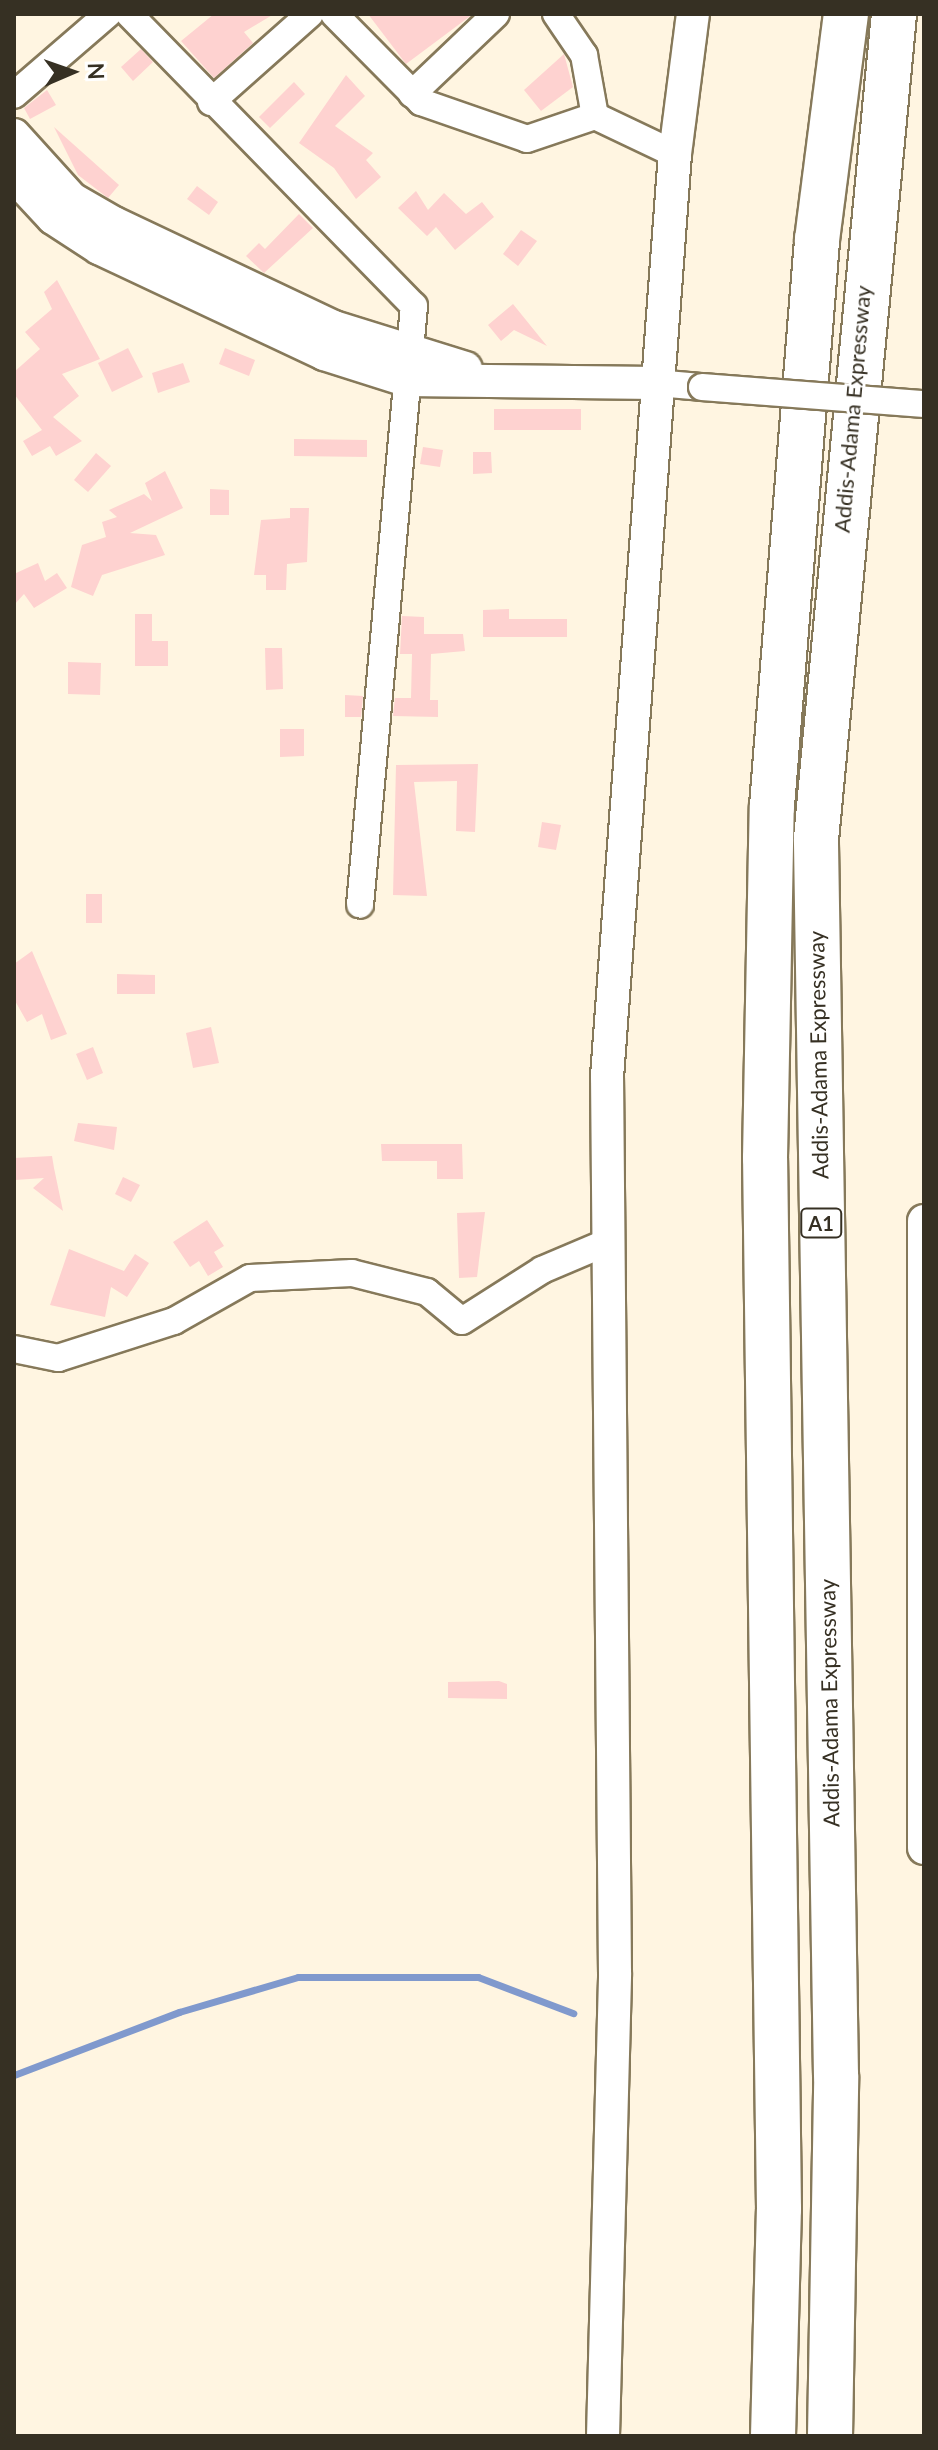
<!DOCTYPE html>
<style>
body{margin:0}
#map{position:relative;width:938px;height:2450px;overflow:hidden;background:#fff5e1;font-family:Lato,sans-serif}
div>[style]{position:absolute}
[style*='--x']{left:calc(var(--x)*1px);top:calc(var(--y)*1px);width:calc(var(--w)*1px);rotate:calc(var(--a)*1deg)}
.stream>*{height:7px;margin:-3.5px;padding:0 3.5px;transform-origin:3.5px;border-radius:3.5px;background:#8099cd}
.building>*{inset:0;background:#fed2d0}
.roads{filter:drop-shadow(2px 0 #86795a) drop-shadow(-2px 0 #86795a) drop-shadow(0 2px #86795a) drop-shadow(0 -2px #86795a)}
.minor>*{height:26px;margin:-13px;padding:0 13px;transform-origin:13px;border-radius:13px;background:#fff}
.tertiary>*{height:32px;margin:-16px;padding:0 16px;transform-origin:16px;border-radius:16px;background:#fff}
.motorway>*{height:44px;margin:-22px;padding:0 22px;transform-origin:22px;border-radius:22px;background:#fff}
.bridges{filter:drop-shadow(2px 0 #86795a) drop-shadow(-2px 0 #86795a) drop-shadow(0 2px #86795a) drop-shadow(0 -2px #86795a)}
.minor-bridge>*{height:26px;margin:-13px;padding:0 13px;transform-origin:13px;border-radius:13px;background:#fff}
span{translate:-50% -50%;white-space:nowrap;text-align:center;line-height:1.15;-webkit-text-stroke:6px #fff;paint-order:stroke}
.shield-label span{padding:2px 6px;background:#fff;border:2px solid;border-radius:6px;-webkit-text-stroke-width:0}
.shield-label{font-size:20px;color:#363023;font-weight:700}
.street-label{font-size:22px;color:#363023}
.frame{position:absolute;inset:0;border:16px solid #363023;pointer-events:none}
.north{position:absolute;left:32px;top:32px;width:80px;height:80px;-webkit-text-stroke:6px #fff;paint-order:stroke;rotate:88deg;font-size:22px;font-weight:700;line-height:32px;text-align:center;color:#363023}
.north::after{content:'';display:block;margin:auto;width:28px;height:36px;background:#363023;clip-path:polygon(50% 0,100% 100%,50% 72%,0 100%)}
</style>
<div id="map">
<div class="stream">
<i style="--x:14;--y:2075;--w:177;--a:-20.9"></i>
<i style="--x:179;--y:2012;--w:124;--a:-16.4"></i>
<i style="--x:298;--y:1977;--w:180;--a:0"></i>
<i style="--x:478;--y:1977;--w:102;--a:20.8"></i>
</div>
<div class="building">
<i style="clip-path:polygon(214px 14px,274px 14px,244px 32px,253px 43px,214px 78px,181px 41px)"></i>
<i style="clip-path:polygon(368px 14px,473px 14px,406px 64px)"></i>
<i style="clip-path:polygon(141px 49px,153px 62px,133px 81px,121px 67px)"></i>
<i style="clip-path:polygon(564px 54px,573px 87px,541px 111px,524px 90px)"></i>
<i style="clip-path:polygon(346px 75px,365px 96px,335px 126px,373px 153px,366px 160px,381px 177px,356px 199px,334px 168px,299px 143px)"></i>
<i style="clip-path:polygon(294px 82px,305px 94px,270px 128px,259px 117px)"></i>
<i style="clip-path:polygon(47px 90px,56px 105px,30px 119px,24px 108px)"></i>
<i style="clip-path:polygon(54px 127px,119px 185px,108px 198px,78px 175px)"></i>
<i style="clip-path:polygon(197px 186px,218px 202px,209px 215px,187px 199px)"></i>
<i style="clip-path:polygon(416px 191px,428px 210px,444px 193px,466px 214px,482px 202px,494px 217px,455px 250px,436px 227px,427px 236px,398px 208px)"></i>
<i style="clip-path:polygon(299px 214px,313px 228px,264px 273px,246px 256px,259px 243px,265px 249px)"></i>
<i style="clip-path:polygon(521px 230px,537px 241px,518px 266px,503px 254px)"></i>
<i style="clip-path:polygon(57px 280px,100px 359px,62px 374px,79px 396px,53px 417px,82px 441px,56px 456px,50px 446px,32px 456px,23px 441px,42px 430px,14px 394px,14px 372px,40px 349px,25px 332px,52px 309px,44px 292px)"></i>
<i style="clip-path:polygon(513px 304px,547px 346px,514px 330px,501px 341px,488px 325px)"></i>
<i style="clip-path:polygon(128px 348px,143px 377px,112px 392px,98px 363px)"></i>
<i style="clip-path:polygon(225px 348px,255px 360px,249px 376px,219px 364px)"></i>
<i style="clip-path:polygon(183px 363px,190px 382px,158px 393px,152px 373px)"></i>
<i style="clip-path:polygon(494px 409px,581px 409px,581px 430px,494px 430px)"></i>
<i style="clip-path:polygon(294px 439px,367px 440px,367px 457px,294px 456px)"></i>
<i style="clip-path:polygon(423px 447px,443px 450px,440px 467px,420px 464px)"></i>
<i style="clip-path:polygon(473px 452px,491px 452px,492px 473px,473px 474px)"></i>
<i style="clip-path:polygon(96px 453px,111px 466px,88px 492px,74px 480px)"></i>
<i style="clip-path:polygon(165px 471px,183px 508px,130px 533px,156px 535px,165px 555px,102px 575px,93px 596px,71px 587px,82px 545px,106px 537px,102px 522px,117px 517px,109px 510px,144px 494px,152px 501px,145px 483px)"></i>
<i style="clip-path:polygon(210px 489px,229px 490px,229px 515px,210px 515px)"></i>
<i style="clip-path:polygon(290px 508px,309px 508px,307px 562px,287px 564px,286px 590px,266px 590px,266px 575px,254px 575px,261px 520px,290px 518px)"></i>
<i style="clip-path:polygon(38px 563px,45px 581px,57px 573px,67px 588px,34px 608px,24px 594px,14px 605px,14px 574px)"></i>
<i style="clip-path:polygon(509px 609px,509px 619px,567px 619px,567px 637px,483px 637px,483px 610px)"></i>
<i style="clip-path:polygon(135px 614px,152px 614px,152px 641px,168px 641px,168px 666px,135px 666px)"></i>
<i style="clip-path:polygon(402px 616px,424px 617px,424px 634px,463px 634px,465px 651px,431px 654px,430px 700px,438px 700px,438px 717px,393px 716px,395px 698px,411px 698px,412px 654px,400px 654px)"></i>
<i style="clip-path:polygon(265px 648px,282px 648px,283px 689px,266px 690px)"></i>
<i style="clip-path:polygon(68px 662px,101px 663px,100px 695px,68px 694px)"></i>
<i style="clip-path:polygon(345px 695px,363px 696px,361px 717px,345px 717px)"></i>
<i style="clip-path:polygon(280px 729px,304px 729px,304px 756px,280px 757px)"></i>
<i style="clip-path:polygon(478px 764px,475px 832px,456px 831px,457px 781px,414px 782px,427px 896px,393px 895px,396px 765px)"></i>
<i style="clip-path:polygon(542px 822px,561px 825px,556px 850px,538px 847px)"></i>
<i style="clip-path:polygon(86px 894px,102px 894px,102px 923px,86px 923px)"></i>
<i style="clip-path:polygon(32px 951px,67px 1034px,51px 1040px,42px 1014px,27px 1022px,14px 999px,14px 964px)"></i>
<i style="clip-path:polygon(117px 974px,155px 975px,155px 994px,117px 994px)"></i>
<i style="clip-path:polygon(211px 1027px,219px 1063px,193px 1068px,186px 1033px)"></i>
<i style="clip-path:polygon(93px 1047px,103px 1073px,87px 1080px,76px 1054px)"></i>
<i style="clip-path:polygon(78px 1123px,117px 1127px,114px 1150px,74px 1141px)"></i>
<i style="clip-path:polygon(381px 1144px,462px 1144px,463px 1179px,437px 1179px,437px 1161px,382px 1161px)"></i>
<i style="clip-path:polygon(52px 1156px,54px 1168px,63px 1211px,33px 1188px,44px 1178px,15px 1180px,14px 1158px)"></i>
<i style="clip-path:polygon(123px 1177px,140px 1185px,131px 1202px,115px 1194px)"></i>
<i style="clip-path:polygon(485px 1212px,477px 1277px,459px 1278px,457px 1213px)"></i>
<i style="clip-path:polygon(207px 1220px,224px 1246px,214px 1252px,223px 1267px,208px 1276px,199px 1261px,190px 1267px,173px 1242px)"></i>
<i style="clip-path:polygon(69px 1249px,124px 1271px,135px 1254px,149px 1263px,127px 1297px,111px 1287px,105px 1317px,50px 1305px)"></i>
<i style="clip-path:polygon(499px 1681px,507px 1684px,507px 1699px,448px 1698px,448px 1682px)"></i>
</div>
<div class="roads">
<div class="minor">
<i style="--x:129;--y:14;--w:408;--a:45.7"></i>
<i style="--x:414;--y:306;--w:601;--a:95.15"></i>
<i style="--x:334;--y:14;--w:124;--a:45.3"></i>
<i style="--x:421;--y:102;--w:112;--a:19.2"></i>
<i style="--x:527;--y:139;--w:72;--a:-18.7"></i>
<i style="--x:556;--y:14;--w:50;--a:55.7"></i>
<i style="--x:584;--y:55;--w:62;--a:79.8"></i>
<i style="--x:595;--y:116;--w:89;--a:25.4"></i>
<i style="--x:412;--y:94;--w:116;--a:-43.6"></i>
<i style="--x:14;--y:95;--w:124;--a:-40.8"></i>
<i style="--x:211;--y:102;--w:132;--a:-41.6"></i>
<i style="--x:656;--y:383;--w:46;--a:5"></i>
<i style="--x:14;--y:1349;--w:45;--a:11.6"></i>
<i style="--x:58;--y:1358;--w:122;--a:-17.7"></i>
<i style="--x:174;--y:1321;--w:87;--a:-29.5"></i>
<i style="--x:250;--y:1278;--w:102;--a:-2.8"></i>
<i style="--x:352;--y:1273;--w:77;--a:14.2"></i>
<i style="--x:427;--y:1292;--w:45;--a:39.6"></i>
<i style="--x:462;--y:1321;--w:95;--a:-32.5"></i>
<i style="--x:542;--y:1270;--w:72;--a:-23"></i>
</div>
<div class="tertiary">
<i style="--x:14;--y:135;--w:86;--a:47.8"></i>
<i style="--x:72;--y:199;--w:48;--a:29.7"></i>
<i style="--x:114;--y:223;--w:243;--a:25.3"></i>
<i style="--x:334;--y:327;--w:138;--a:17.3"></i>
<i style="--x:14;--y:176;--w:57;--a:47.1"></i>
<i style="--x:53;--y:218;--w:55;--a:33.1"></i>
<i style="--x:99;--y:248;--w:249;--a:25.2"></i>
<i style="--x:324;--y:354;--w:86;--a:17.6"></i>
<i style="--x:406;--y:380;--w:250;--a:0.7"></i>
<i style="--x:924;--y:1221;--w:627;--a:90"></i>
<i style="--x:603;--y:2436;--w:463;--a:-88.5"></i>
<i style="--x:615;--y:1973;--w:896;--a:-90.51"></i>
<i style="--x:607;--y:1077;--w:926;--a:-85.79"></i>
<i style="--x:675;--y:154;--w:141;--a:-82.7"></i>
</div>
<div class="motorway">
<i style="--x:773;--y:2436;--w:227;--a:-88.5"></i>
<i style="--x:779;--y:2209;--w:1051;--a:-90.76"></i>
<i style="--x:765;--y:1158;--w:352;--a:-88.9"></i>
<i style="--x:772;--y:806;--w:568;--a:-85.45"></i>
<i style="--x:817;--y:240;--w:228;--a:-82.7"></i>
<i style="--x:830;--y:2436;--w:360;--a:-89"></i>
<i style="--x:836;--y:2076;--w:1237;--a:-90.93"></i>
<i style="--x:816;--y:839;--w:829;--a:-84.6"></i>
</div>
</div>
<div class="bridges">
<div class="minor-bridge">
<i style="--x:702;--y:387;--w:223;--a:4.4"></i>
</div>
</div>
<div class="shield-label">
<span style="left:821px;top:1223px">A1</span>
</div>
<div class="street-label">
<span style="left:852px;top:409px;rotate:-85deg">Addis-Adama Expressway</span>
<span style="left:818px;top:1055px;rotate:-91deg">Addis-Adama Expressway</span>
<span style="left:829px;top:1703px;rotate:-91deg">Addis-Adama Expressway</span>
</div>
<div class="frame"></div>
<div class="north">N</div>
</div>
